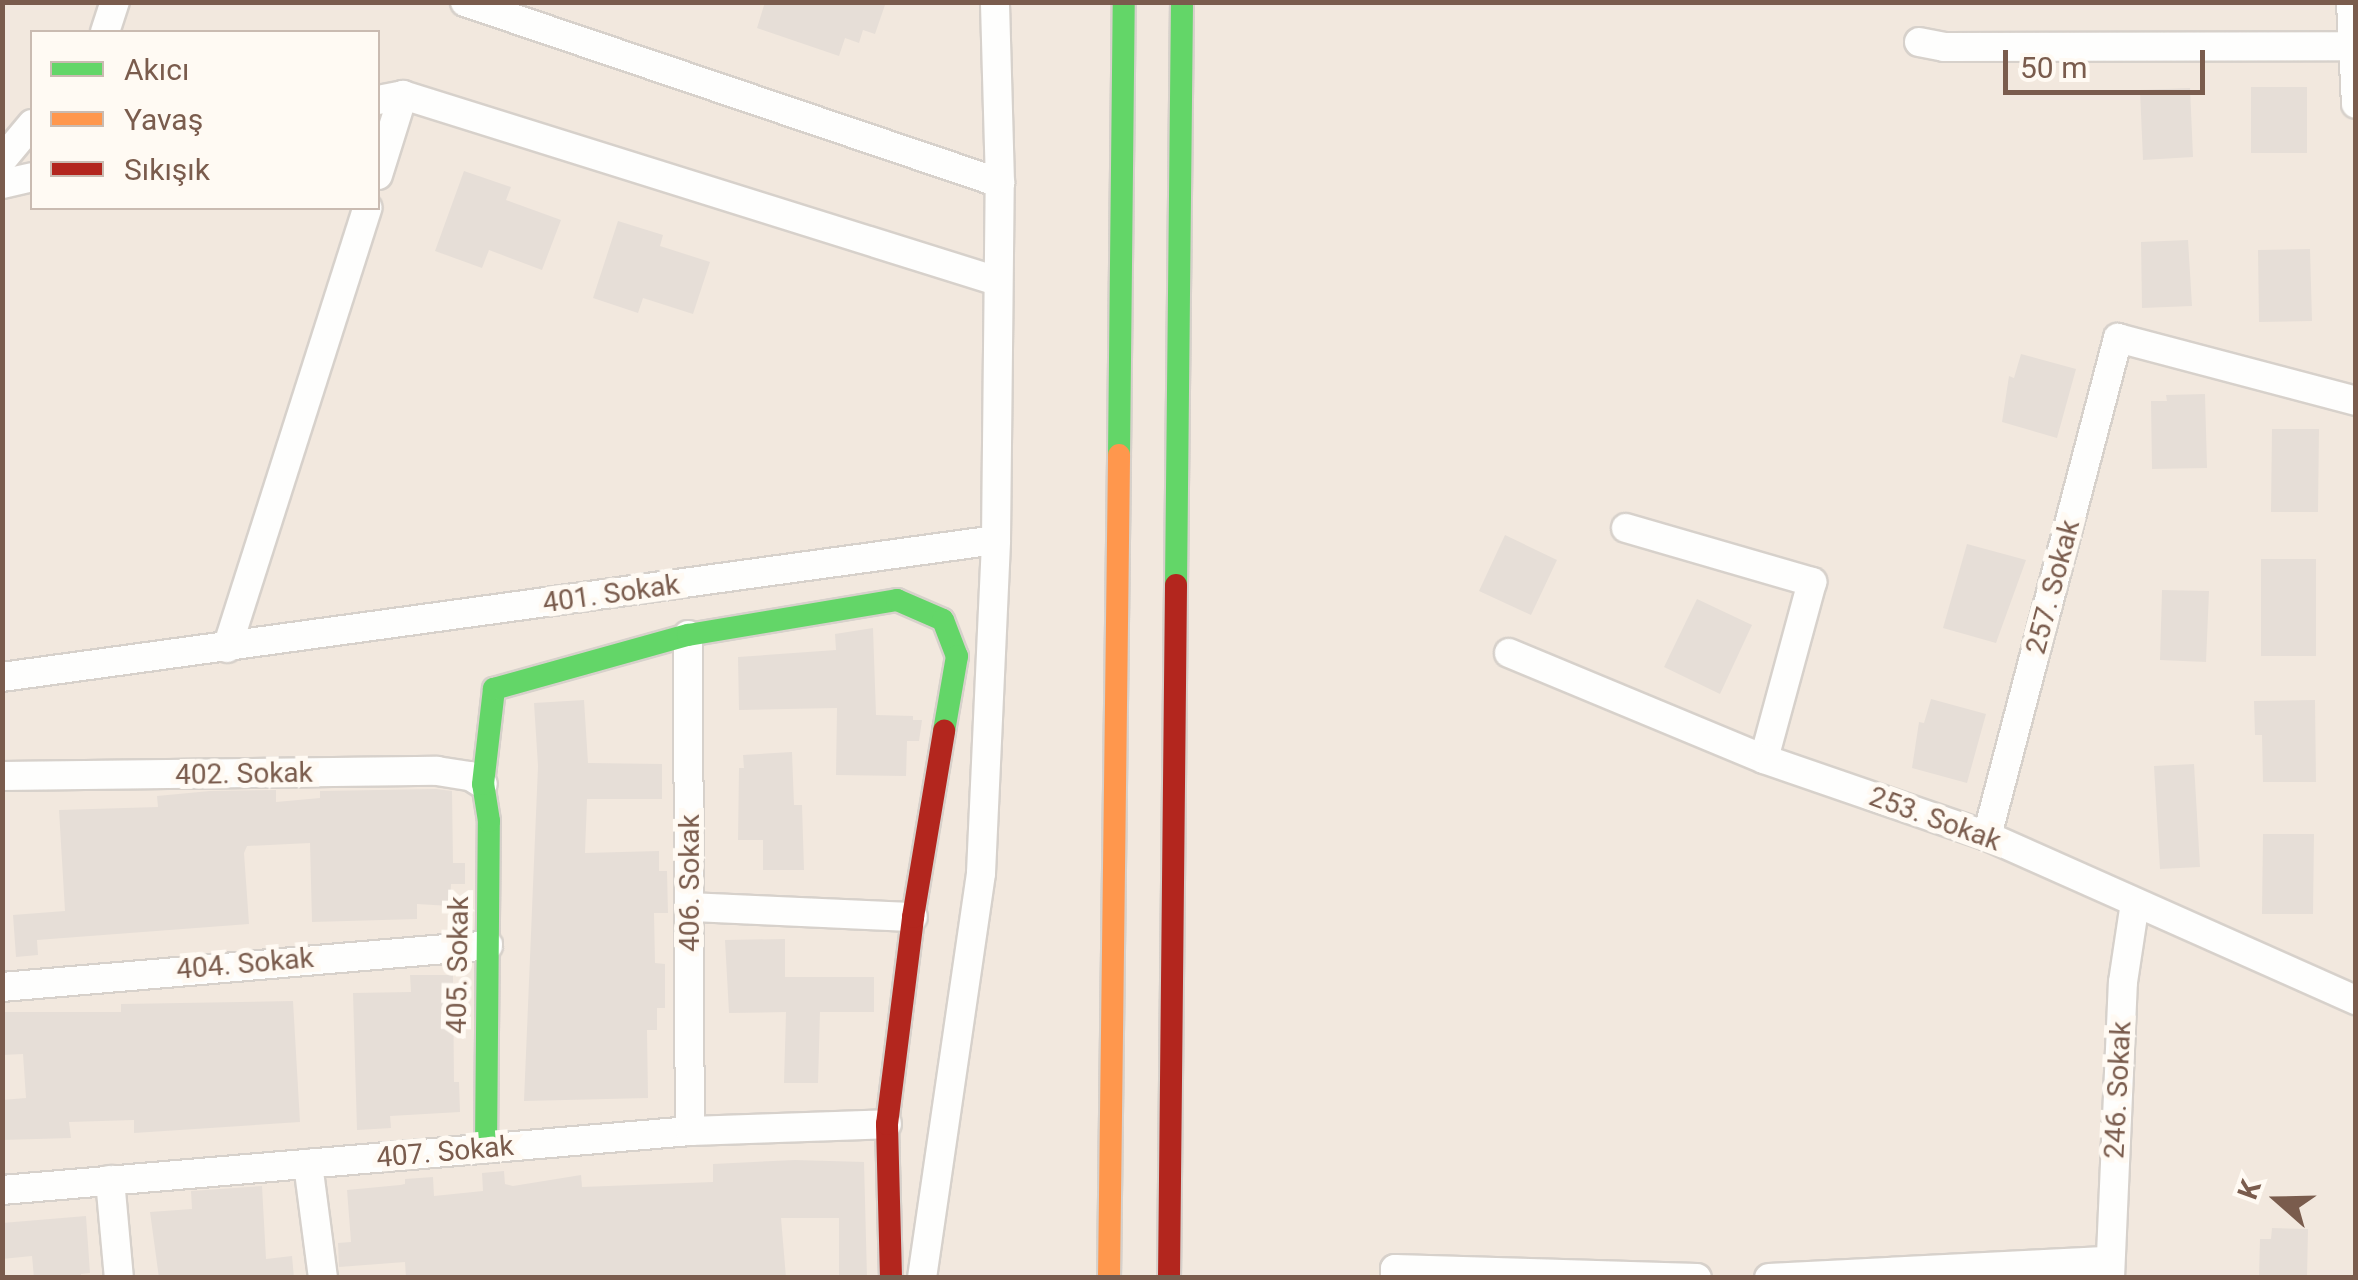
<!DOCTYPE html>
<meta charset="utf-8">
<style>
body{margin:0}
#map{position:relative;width:2358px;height:1280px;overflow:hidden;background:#f9f5f0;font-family:Roboto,sans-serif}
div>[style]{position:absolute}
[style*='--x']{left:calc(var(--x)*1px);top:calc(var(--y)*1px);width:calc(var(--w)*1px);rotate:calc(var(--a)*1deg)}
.residential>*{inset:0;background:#f2e8de}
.building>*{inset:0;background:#e6ded7}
.roads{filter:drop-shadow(2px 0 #d7d1cb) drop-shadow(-2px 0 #d7d1cb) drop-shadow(0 2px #d7d1cb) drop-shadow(0 -2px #d7d1cb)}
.street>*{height:28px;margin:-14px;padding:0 14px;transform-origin:14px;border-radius:14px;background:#fefefd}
.fast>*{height:22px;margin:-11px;padding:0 11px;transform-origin:11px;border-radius:11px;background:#63d668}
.slow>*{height:22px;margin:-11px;padding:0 11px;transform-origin:11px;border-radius:11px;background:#ff974d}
.jam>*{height:22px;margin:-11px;padding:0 11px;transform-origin:11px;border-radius:11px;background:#b3261e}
span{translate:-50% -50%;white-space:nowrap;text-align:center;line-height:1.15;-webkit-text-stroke:10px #fffaf3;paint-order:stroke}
.street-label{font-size:28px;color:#7a5c4d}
.frame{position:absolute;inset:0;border:5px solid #7a5c4d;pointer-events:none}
.legend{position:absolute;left:30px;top:30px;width:350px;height:180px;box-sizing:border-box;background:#fffaf3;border:2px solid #cabbb1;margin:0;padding:12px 18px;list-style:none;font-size:30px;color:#7a5c4d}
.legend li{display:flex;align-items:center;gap:20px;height:50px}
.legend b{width:50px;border:2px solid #cabbb1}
.north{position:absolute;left:2228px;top:1150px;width:100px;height:100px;-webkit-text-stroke:8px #fffaf3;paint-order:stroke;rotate:290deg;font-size:28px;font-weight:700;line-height:40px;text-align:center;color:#7a5c4d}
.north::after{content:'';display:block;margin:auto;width:35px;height:45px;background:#7a5c4d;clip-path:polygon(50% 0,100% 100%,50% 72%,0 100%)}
.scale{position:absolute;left:2003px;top:50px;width:202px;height:45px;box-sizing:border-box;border:5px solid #7a5c4d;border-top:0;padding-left:12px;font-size:30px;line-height:35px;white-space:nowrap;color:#7a5c4d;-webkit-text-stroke:8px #fffaf3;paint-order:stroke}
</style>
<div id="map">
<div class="residential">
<i style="clip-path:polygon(evenodd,2px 3px,2355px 3px,2355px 1277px,3px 1277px,2px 3px,32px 32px,378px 32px,378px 208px,32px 208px,32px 32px)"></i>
</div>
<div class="building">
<i style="clip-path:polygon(765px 2px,886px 2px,875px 34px,863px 30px,859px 43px,845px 38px,839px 56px,757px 28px)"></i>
<i style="clip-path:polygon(2251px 87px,2307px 87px,2307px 153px,2251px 153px)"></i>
<i style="clip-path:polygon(2190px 88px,2193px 157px,2143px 160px,2140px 90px)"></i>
<i style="clip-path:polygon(464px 171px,511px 187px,506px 200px,561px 220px,542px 270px,489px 250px,482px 268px,435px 251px)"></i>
<i style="clip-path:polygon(618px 221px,663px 235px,660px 246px,710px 262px,693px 314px,643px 298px,638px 313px,593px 298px)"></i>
<i style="clip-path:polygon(2188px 240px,2192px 306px,2142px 308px,2141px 242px)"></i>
<i style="clip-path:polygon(2310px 249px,2312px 321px,2259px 322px,2258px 250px)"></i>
<i style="clip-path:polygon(2021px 354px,2076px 369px,2057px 438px,2002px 422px,2009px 376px,2014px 378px)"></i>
<i style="clip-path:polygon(2205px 394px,2207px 468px,2152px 469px,2151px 401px,2167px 401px,2166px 395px)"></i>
<i style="clip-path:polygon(2272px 429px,2319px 429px,2318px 512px,2271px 512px)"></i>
<i style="clip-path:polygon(1505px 535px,1557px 560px,1531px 615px,1479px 591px)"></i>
<i style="clip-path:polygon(1967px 544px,2026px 560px,1996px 643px,1943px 628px)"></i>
<i style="clip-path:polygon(2261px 559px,2316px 559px,2316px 656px,2261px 656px)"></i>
<i style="clip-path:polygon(2162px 590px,2209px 591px,2206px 662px,2160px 660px)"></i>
<i style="clip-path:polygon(1697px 599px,1752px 625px,1720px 694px,1664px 667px)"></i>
<i style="clip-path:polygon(873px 628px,876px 715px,913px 716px,913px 720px,922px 720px,919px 741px,907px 741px,906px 776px,836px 775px,837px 708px,739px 710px,738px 657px,836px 650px,835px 634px)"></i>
<i style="clip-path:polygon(1931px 699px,1986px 714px,1967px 783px,1912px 768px,1919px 722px,1924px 723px)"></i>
<i style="clip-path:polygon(584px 700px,588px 763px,662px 764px,662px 799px,587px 799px,585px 853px,659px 851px,659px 871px,667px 871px,668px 913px,654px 913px,655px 963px,665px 964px,665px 1008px,657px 1008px,657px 1030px,647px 1030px,648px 1098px,524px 1101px,538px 766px,534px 703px)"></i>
<i style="clip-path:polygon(2315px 700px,2316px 782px,2263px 782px,2262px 735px,2255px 735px,2254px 701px)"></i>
<i style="clip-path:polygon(792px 752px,794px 805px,802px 805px,804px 870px,763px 870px,763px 840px,738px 840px,739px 768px,744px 768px,743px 755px)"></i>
<i style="clip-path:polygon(2194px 764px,2200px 867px,2160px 869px,2154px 766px)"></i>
<i style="clip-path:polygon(436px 789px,452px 791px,453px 863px,465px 863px,465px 884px,451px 884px,450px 906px,417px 904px,417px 919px,312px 922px,310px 843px,247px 846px,244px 853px,249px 924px,37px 940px,38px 955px,16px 957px,13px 915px,65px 911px,59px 810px,158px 807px,157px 796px,210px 791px,276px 790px,276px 802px,320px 798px,320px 791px)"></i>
<i style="clip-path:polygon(2263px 834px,2314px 834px,2313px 914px,2262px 914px)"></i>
<i style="clip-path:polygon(785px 939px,785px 977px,874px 977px,874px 1012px,820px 1012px,818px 1083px,784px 1083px,786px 1012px,729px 1013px,725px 940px)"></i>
<i style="clip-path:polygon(410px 975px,453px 975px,454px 1082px,459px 1082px,460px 1112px,390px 1116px,391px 1128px,357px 1130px,353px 993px,411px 992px)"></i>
<i style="clip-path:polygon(293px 1001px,300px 1122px,134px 1133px,134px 1120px,69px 1122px,71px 1138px,2px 1140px,2px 1100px,26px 1098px,23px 1054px,2px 1055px,2px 1012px,121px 1012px,121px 1004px)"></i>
<i style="clip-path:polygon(795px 1160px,864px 1162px,867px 1278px,839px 1278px,839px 1218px,781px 1218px,786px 1278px,406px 1278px,405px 1262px,339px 1267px,338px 1243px,351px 1242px,347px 1190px,400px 1185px,405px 1184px,405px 1179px,433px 1177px,434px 1196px,483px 1191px,482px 1173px,504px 1171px,505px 1184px,513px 1186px,581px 1175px,582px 1187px,713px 1182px,713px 1164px)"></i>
<i style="clip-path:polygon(262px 1186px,266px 1259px,292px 1256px,294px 1278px,159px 1278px,150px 1212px,192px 1209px,191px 1191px)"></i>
<i style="clip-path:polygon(86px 1216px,90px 1273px,81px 1274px,81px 1278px,34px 1278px,32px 1256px,2px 1259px,2px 1223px)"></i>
<i style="clip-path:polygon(2272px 1228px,2308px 1229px,2307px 1278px,2259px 1278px,2260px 1239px,2271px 1239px)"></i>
</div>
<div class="roads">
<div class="street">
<i style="--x:465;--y:2;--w:565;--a:18.69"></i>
<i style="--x:2351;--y:2;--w:102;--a:87.2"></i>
<i style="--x:105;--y:32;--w:32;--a:-72"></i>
<i style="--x:1919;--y:42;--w:25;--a:11"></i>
<i style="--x:1944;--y:47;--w:408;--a:-0.1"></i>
<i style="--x:378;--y:100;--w:25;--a:-11"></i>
<i style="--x:403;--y:95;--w:622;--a:17.39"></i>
<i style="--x:2;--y:160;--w:47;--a:-50.2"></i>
<i style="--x:378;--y:175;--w:84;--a:-72.6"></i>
<i style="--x:2;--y:184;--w:31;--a:-13"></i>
<i style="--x:1626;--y:528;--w:194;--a:16.2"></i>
<i style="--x:1812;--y:582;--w:183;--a:105.2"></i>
<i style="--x:688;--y:635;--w:496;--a:89.8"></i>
<i style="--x:227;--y:648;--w:462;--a:-72.3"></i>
<i style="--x:1509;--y:653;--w:276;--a:22.6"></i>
<i style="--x:1764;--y:759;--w:236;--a:19"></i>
<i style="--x:1987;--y:836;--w:404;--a:24"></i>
<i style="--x:2;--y:677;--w:1003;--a:-7.85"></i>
<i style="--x:2;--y:776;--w:435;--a:-0.7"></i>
<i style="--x:437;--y:771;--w:33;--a:9"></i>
<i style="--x:470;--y:776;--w:15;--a:32"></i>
<i style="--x:1987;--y:836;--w:515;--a:-75.26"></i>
<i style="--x:2118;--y:338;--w:246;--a:14.8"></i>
<i style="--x:691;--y:907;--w:222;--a:2.6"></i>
<i style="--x:2;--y:987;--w:488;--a:-4.9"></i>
<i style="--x:308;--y:1164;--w:115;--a:82.5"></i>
<i style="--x:110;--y:1180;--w:98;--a:84.8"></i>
<i style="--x:2;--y:1190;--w:691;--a:-4.9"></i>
<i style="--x:690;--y:1131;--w:197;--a:-2"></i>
<i style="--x:922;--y:1278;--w:409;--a:-81.7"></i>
<i style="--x:981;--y:873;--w:333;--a:-87.4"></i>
<i style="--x:996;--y:540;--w:357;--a:-89.4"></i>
<i style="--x:1000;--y:183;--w:181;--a:-91.6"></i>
<i style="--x:1395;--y:1278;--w:9;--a:-90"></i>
<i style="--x:1395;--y:1269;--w:302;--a:1.7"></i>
<i style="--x:1769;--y:1278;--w:341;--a:-2.9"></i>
<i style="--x:2110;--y:1278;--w:296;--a:-87.5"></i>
<i style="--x:2123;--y:982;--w:80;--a:-81.4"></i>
</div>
<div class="fast">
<i style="--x:1119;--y:455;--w:453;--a:-89.4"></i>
<i style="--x:1176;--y:585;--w:583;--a:-89.41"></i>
<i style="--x:486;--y:1148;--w:327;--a:-89.5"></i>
<i style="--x:489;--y:821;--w:37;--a:-99"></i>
<i style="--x:483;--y:784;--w:96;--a:-83.4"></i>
<i style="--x:494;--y:689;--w:201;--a:-15.6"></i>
<i style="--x:688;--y:635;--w:212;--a:-9.5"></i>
<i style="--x:897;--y:600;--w:50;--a:23.5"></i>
<i style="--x:943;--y:620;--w:39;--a:69"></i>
<i style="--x:957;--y:656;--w:76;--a:99.8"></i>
</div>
<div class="slow">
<i style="--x:1109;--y:1278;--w:823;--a:-89.3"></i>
</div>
<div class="jam">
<i style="--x:891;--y:1278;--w:154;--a:-91.5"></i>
<i style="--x:887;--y:1124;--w:209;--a:-82.8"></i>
<i style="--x:913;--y:917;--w:189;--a:-80.5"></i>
<i style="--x:1169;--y:1278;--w:693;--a:-89.42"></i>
</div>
</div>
<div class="street-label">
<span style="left:2053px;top:587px;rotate:-75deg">257. Sokak</span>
<span style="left:611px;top:594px;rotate:-8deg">401. Sokak</span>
<span style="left:244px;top:774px;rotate:-1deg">402. Sokak</span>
<span style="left:1935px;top:819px;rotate:20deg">253. Sokak</span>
<span style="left:690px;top:883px;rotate:-90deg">406. Sokak</span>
<span style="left:245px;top:964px;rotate:-5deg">404. Sokak</span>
<span style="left:458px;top:965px;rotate:-89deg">405. Sokak</span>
<span style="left:2118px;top:1090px;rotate:-87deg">246. Sokak</span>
<span style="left:445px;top:1152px;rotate:-5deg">407. Sokak</span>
</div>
<div class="frame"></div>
<ul class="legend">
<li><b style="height:12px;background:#63d668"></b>Akıcı</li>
<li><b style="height:12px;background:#ff974d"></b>Yavaş</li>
<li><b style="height:12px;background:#b3261e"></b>Sıkışık</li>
</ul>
<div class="north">K</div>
<div class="scale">50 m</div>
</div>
